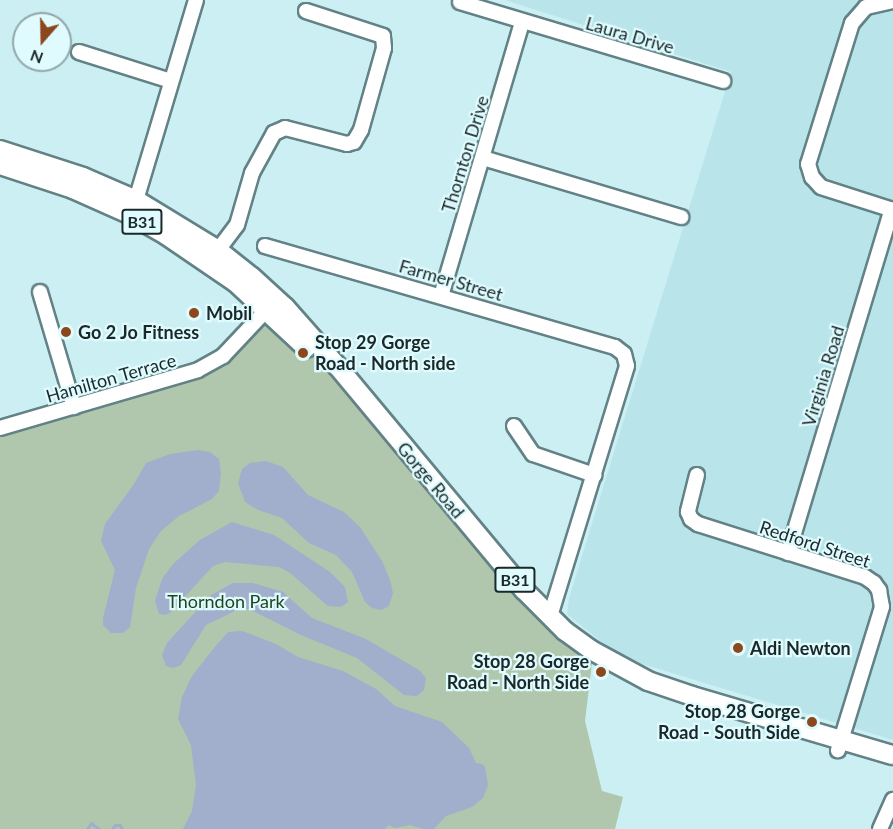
<!DOCTYPE html>
<style>
body{margin:0}
#map{position:relative;width:893px;height:829px;overflow:hidden;background:#cceff3;font-family:Lato,sans-serif}
div>[style]{position:absolute}
[style*='--x']{left:calc(var(--x)*1px);top:calc(var(--y)*1px);width:calc(var(--w)*1px);rotate:calc(var(--a)*1deg)}
.built>*{inset:0;background:#b9e5ea}
.green>*{inset:0;background:#b0c7ad}
.water>*{inset:0;background:#a1aecc}
.stream>*{height:3px;margin:-1.5px;padding:0 1.5px;transform-origin:1.5px;border-radius:1.5px;background:#a1aecc}
.roads{filter:drop-shadow(2px 0 #628286) drop-shadow(-2px 0 #628286) drop-shadow(0 2px #628286) drop-shadow(0 -2px #628286)}
.minor>*{height:14px;margin:-7px;padding:0 7px;transform-origin:7px;border-radius:7px;background:#fff}
.major>*{height:18px;margin:-9px;padding:0 9px;transform-origin:9px;border-radius:9px;background:#fff}
.dots>*{width:16px;height:16px;translate:-50% -50%;box-sizing:border-box;border:3px solid #dffbfe;border-radius:50%}
span{translate:-50% -50%;white-space:nowrap;text-align:center;line-height:1.15;-webkit-text-stroke:4.5px #dffbfe;paint-order:stroke}
.shield-label span{padding:2px 4px;background:#dffbfe;border:2px solid;border-radius:4px;-webkit-text-stroke-width:0}
.shield-label{font-size:16px;color:#1b282a;font-weight:700}
.street-label{font-size:18px;color:#1b282a}
.poi-label{font-size:18px;color:#1b282a;font-weight:700}
.left{translate:0 -50%;text-align:left}
.right{translate:-100% -50%;text-align:right}
.park-label{font-size:18px;color:#20441e}
.north{position:absolute;left:12px;top:12px;width:60px;height:60px;box-sizing:border-box;background:#dffbfe;border:2px solid #91a7a9;border-radius:50%;rotate:200deg;font-size:16px;font-weight:700;line-height:24px;text-align:center;color:#1b282a}
.north::after{content:'';display:block;margin:auto;width:21px;height:27px;background:#8c471d;clip-path:polygon(50% 0,100% 100%,50% 72%,0 100%)}
</style>
<div id="map">
<div class="built">
<i style="clip-path:polygon(505px 0,893px 0,893px 740px,639px 663px,605px 645px,567px 614px,569px 598px,731px 72px)"></i>
</div>
<div class="green">
<i style="clip-path:polygon(267px 310px,325px 367px,525px 606px,550px 631px,592px 663px,585px 721px,602px 791px,623px 797px,615px 829px,0 829px,0 428px,198px 370px)"></i>
</div>
<div class="water">
<i style="clip-path:polygon(198px 450px,210px 452px,219px 459px,221px 473px,219px 491px,212px 499px,179px 516px,161px 531px,149px 549px,136px 588px,130px 627px,123px 633px,111px 633px,103px 625px,103px 618px,115px 570px,101px 541px,105px 524px,134px 484px,146px 463px,170px 454px)"></i>
<i style="clip-path:polygon(266px 461px,283px 467px,308px 495px,344px 512px,360px 527px,382px 561px,390px 580px,393px 593px,389px 606px,381px 610px,372px 608px,365px 602px,352px 572px,336px 555px,309px 543px,282px 518px,258px 510px,245px 502px,238px 483px,242px 469px,250px 463px)"></i>
<i style="clip-path:polygon(232px 522px,274px 535px,330px 572px,345px 587px,348px 602px,341px 607px,328px 606px,290px 573px,279px 567px,225px 562px,213px 566px,171px 612px,166px 615px,159px 614px,155px 601px,162px 579px,173px 564px,200px 540px)"></i>
<i style="clip-path:polygon(233px 583px,253px 583px,283px 592px,312px 618px,366px 639px,419px 670px,426px 678px,424px 690px,417px 696px,404px 695px,357px 658px,301px 635px,249px 609px,235px 611px,206px 625px,181px 665px,173px 668px,166px 666px,162px 655px,167px 643px,211px 595px)"></i>
<i style="clip-path:polygon(242px 631px,276px 644px,298px 657px,343px 671px,376px 689px,395px 706px,442px 722px,469px 748px,476px 763px,482px 764px,485px 767px,488px 785px,483px 798px,472px 807px,446px 816px,434px 829px,423px 829px,410px 825px,395px 828px,389px 825px,385px 829px,183px 829px,192px 811px,196px 785px,191px 745px,178px 719px,182px 697px,192px 676px,214px 648px,228px 632px)"></i>
</div>
<div class="stream">
<i style="--x:87;--y:829;--w:7;--a:-56"></i>
<i style="--x:91;--y:823;--w:10;--a:37"></i>
<i style="--x:112;--y:829;--w:5;--a:-53"></i>
<i style="--x:115;--y:825;--w:5;--a:0"></i>
<i style="--x:120;--y:825;--w:4;--a:63"></i>
</div>
<div class="roads">
<div class="minor">
<i style="--x:893;--y:1;--w:28;--a:167"></i>
<i style="--x:866;--y:7;--w:21;--a:131"></i>
<i style="--x:852;--y:23;--w:148;--a:107.3"></i>
<i style="--x:808;--y:164;--w:14;--a:73"></i>
<i style="--x:812;--y:177;--w:13;--a:48"></i>
<i style="--x:821;--y:187;--w:76;--a:17.7"></i>
<i style="--x:460;--y:2;--w:275;--a:16.7"></i>
<i style="--x:79;--y:52;--w:96;--a:17.5"></i>
<i style="--x:483;--y:158;--w:207;--a:16.6"></i>
<i style="--x:136;--y:200;--w:209;--a:-73.3"></i>
<i style="--x:265;--y:246;--w:364;--a:16.1"></i>
<i style="--x:615;--y:347;--w:11;--a:38"></i>
<i style="--x:624;--y:354;--w:12;--a:76"></i>
<i style="--x:627;--y:366;--w:263;--a:107.1"></i>
<i style="--x:218;--y:250;--w:31;--a:-53"></i>
<i style="--x:237;--y:225;--w:54;--a:-73.9"></i>
<i style="--x:252;--y:173;--w:46;--a:-61.2"></i>
<i style="--x:274;--y:133;--w:12;--a:-24"></i>
<i style="--x:285;--y:128;--w:64;--a:14.5"></i>
<i style="--x:347;--y:144;--w:7;--a:-16"></i>
<i style="--x:354;--y:142;--w:14;--a:-60"></i>
<i style="--x:361;--y:130;--w:85;--a:-74.3"></i>
<i style="--x:384;--y:48;--w:12;--a:-95"></i>
<i style="--x:383;--y:36;--w:81;--a:-162"></i>
<i style="--x:40;--y:292;--w:120;--a:73.5"></i>
<i style="--x:441;--y:296;--w:285;--a:-73.5"></i>
<i style="--x:514;--y:426;--w:34;--a:56"></i>
<i style="--x:533;--y:454;--w:65;--a:19"></i>
<i style="--x:0;--y:428;--w:206;--a:-16.3"></i>
<i style="--x:198;--y:370;--w:29;--a:-29"></i>
<i style="--x:223;--y:356;--w:70;--a:-46.7"></i>
<i style="--x:697;--y:475;--w:38;--a:104"></i>
<i style="--x:688;--y:512;--w:8;--a:67"></i>
<i style="--x:691;--y:519;--w:9;--a:36"></i>
<i style="--x:698;--y:524;--w:175;--a:17.6"></i>
<i style="--x:865;--y:577;--w:11;--a:34"></i>
<i style="--x:874;--y:583;--w:9;--a:54"></i>
<i style="--x:879;--y:590;--w:17;--a:80"></i>
<i style="--x:882;--y:607;--w:150;--a:107.1"></i>
<i style="--x:788;--y:553;--w:359;--a:-73.2"></i>
<i style="--x:880;--y:829;--w:32;--a:-66"></i>
</div>
<div class="major">
<i style="--x:0;--y:150;--w:87;--a:18"></i>
<i style="--x:83;--y:177;--w:58;--a:23.5"></i>
<i style="--x:136;--y:200;--w:96;--a:31.4"></i>
<i style="--x:218;--y:250;--w:43;--a:38.5"></i>
<i style="--x:252;--y:277;--w:45;--a:42.3"></i>
<i style="--x:285;--y:307;--w:80;--a:48.5"></i>
<i style="--x:338;--y:367;--w:290;--a:50.2"></i>
<i style="--x:524;--y:590;--w:58;--a:45"></i>
<i style="--x:565;--y:631;--w:32;--a:36"></i>
<i style="--x:591;--y:650;--w:65;--a:28.5"></i>
<i style="--x:648;--y:681;--w:46;--a:18.8"></i>
<i style="--x:692;--y:696;--w:209;--a:16.4"></i>
<i style="--x:0;--y:165;--w:77;--a:18.2"></i>
<i style="--x:73;--y:189;--w:61;--a:24.1"></i>
<i style="--x:129;--y:214;--w:43;--a:29.6"></i>
<i style="--x:166;--y:235;--w:83;--a:34.3"></i>
<i style="--x:235;--y:282;--w:97;--a:42.9"></i>
</div>
</div>
<div class="dots">
<i style="left:194px;top:313px;background:#8c471d"></i>
<i style="left:66px;top:332px;background:#8c471d"></i>
<i style="left:303px;top:353px;background:#8c471d"></i>
<i style="left:738px;top:648px;background:#8c471d"></i>
<i style="left:601px;top:672px;background:#8c471d"></i>
<i style="left:812px;top:722px;background:#8c471d"></i>
</div>
<div class="shield-label">
<span style="left:142px;top:222px">B31</span>
<span style="left:515px;top:580px">B31</span>
</div>
<div class="street-label">
<span style="left:630px;top:35px;rotate:16deg">Laura Drive</span>
<span style="left:465px;top:154px;rotate:-73deg">Thornton Drive</span>
<span style="left:451px;top:280px;rotate:16deg">Farmer Street</span>
<span style="left:823px;top:376px;rotate:-73deg">Virginia Road</span>
<span style="left:111px;top:378px;rotate:-16deg">Hamilton Terrace</span>
<span style="left:431px;top:480px;rotate:50deg">Gorge Road</span>
<span style="left:815px;top:544px;rotate:18deg">Redford Street</span>
</div>
<div class="poi-label">
<span class="left" style="left:206px;top:313px">Mobil</span>
<span class="left" style="left:78px;top:332px">Go 2 Jo Fitness</span>
<span class="left" style="left:315px;top:353px">Stop 29 Gorge<br>Road - North side</span>
<span class="left" style="left:750px;top:648px">Aldi Newton</span>
<span class="right" style="left:589px;top:672px">Stop 28 Gorge<br>Road - North Side</span>
<span class="right" style="left:800px;top:722px">Stop 28 Gorge<br>Road - South Side</span>
</div>
<div class="park-label">
<span style="left:226px;top:601px">Thorndon Park</span>
</div>
<div class="north">N</div>
</div>
